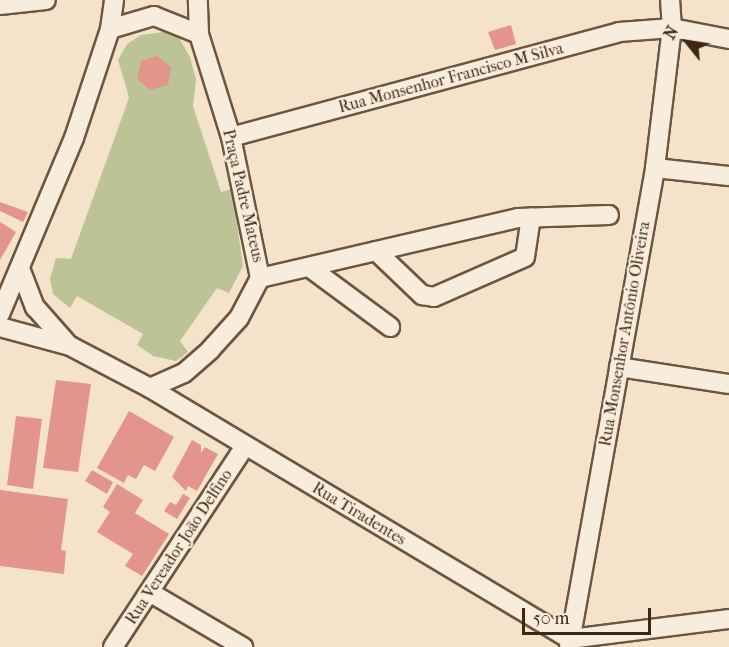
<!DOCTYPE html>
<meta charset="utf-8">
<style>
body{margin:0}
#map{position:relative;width:729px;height:647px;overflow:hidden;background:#f4e3ca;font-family:"IM FELL French Canon",serif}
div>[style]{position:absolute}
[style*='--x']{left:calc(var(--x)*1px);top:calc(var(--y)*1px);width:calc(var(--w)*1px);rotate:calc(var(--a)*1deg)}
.green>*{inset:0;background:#bcc396}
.building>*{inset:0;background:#e3948b}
.roads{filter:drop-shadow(2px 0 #6c5640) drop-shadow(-2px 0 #6c5640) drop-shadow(0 2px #6c5640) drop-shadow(0 -2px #6c5640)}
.minor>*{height:18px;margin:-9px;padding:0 9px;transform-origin:9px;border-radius:9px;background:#f8eddd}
span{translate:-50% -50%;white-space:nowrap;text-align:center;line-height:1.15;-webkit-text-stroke:4.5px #f8eddd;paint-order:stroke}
.street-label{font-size:16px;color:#3e2712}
.north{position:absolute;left:657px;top:12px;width:60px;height:60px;-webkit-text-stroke:4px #f8eddd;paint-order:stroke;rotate:300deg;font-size:16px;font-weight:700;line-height:24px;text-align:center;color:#3e2712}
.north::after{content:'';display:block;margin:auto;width:21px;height:27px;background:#3e2712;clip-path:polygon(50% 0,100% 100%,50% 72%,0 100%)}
.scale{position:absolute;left:522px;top:608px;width:129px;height:27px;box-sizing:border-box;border:3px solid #3e2712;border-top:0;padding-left:8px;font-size:18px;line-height:21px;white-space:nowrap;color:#3e2712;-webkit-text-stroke:4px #f8eddd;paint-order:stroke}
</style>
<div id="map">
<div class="green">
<i style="clip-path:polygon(163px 32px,179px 38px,190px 57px,196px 79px,193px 106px,221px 192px,232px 189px,243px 266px,229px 293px,217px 288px,180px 341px,188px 352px,176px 361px,153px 356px,137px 345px,143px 334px,77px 296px,70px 308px,53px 294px,50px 279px,56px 258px,71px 259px,125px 109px,129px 97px,118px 60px,127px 44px,141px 35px)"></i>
</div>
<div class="building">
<i style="clip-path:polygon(511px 25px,516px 44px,495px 50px,488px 32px)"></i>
<i style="clip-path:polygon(157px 56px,171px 67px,168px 85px,150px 90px,137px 79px,141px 61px)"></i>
<i style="clip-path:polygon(0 202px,28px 212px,23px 222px,0 211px)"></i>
<i style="clip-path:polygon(0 222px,16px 232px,0 260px)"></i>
<i style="clip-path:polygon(56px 380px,91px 384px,78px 472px,43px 468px)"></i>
<i style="clip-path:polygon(129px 411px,174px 437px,155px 471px,144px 465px,136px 479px,128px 475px,124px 483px,97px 468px)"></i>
<i style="clip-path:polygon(16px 416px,42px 419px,33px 489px,7px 485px)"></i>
<i style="clip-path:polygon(192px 440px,201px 445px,201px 453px,205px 447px,218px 454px,197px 491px,188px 486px,186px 491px,172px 477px)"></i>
<i style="clip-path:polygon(92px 470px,113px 482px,107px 494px,85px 481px)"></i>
<i style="clip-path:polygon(117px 484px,143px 500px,135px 513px,169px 534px,142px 576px,125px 566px,133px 554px,97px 532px,110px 512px,103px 507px)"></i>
<i style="clip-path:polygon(0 490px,68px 499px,61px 550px,66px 551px,64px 574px,0 566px)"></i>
<i style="clip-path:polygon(183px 494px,190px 498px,177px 519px,164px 511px,170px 502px,176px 505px)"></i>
</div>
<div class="roads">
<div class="minor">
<i style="--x:0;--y:5;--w:46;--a:-6.2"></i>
<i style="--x:110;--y:29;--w:46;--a:-16.5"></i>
<i style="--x:154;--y:16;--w:48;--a:21.8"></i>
<i style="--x:231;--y:137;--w:402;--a:-15.1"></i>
<i style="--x:619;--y:32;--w:53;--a:-4.3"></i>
<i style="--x:672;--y:28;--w:58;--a:10.9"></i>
<i style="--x:655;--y:168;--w:74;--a:6.2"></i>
<i style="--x:376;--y:251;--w:64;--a:43.7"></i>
<i style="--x:422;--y:295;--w:12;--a:9"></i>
<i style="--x:434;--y:297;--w:99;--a:-23.7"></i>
<i style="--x:525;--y:257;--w:40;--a:-81.5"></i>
<i style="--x:309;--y:267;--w:101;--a:36.5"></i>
<i style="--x:21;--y:271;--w:39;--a:69"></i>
<i style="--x:35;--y:307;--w:47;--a:48.5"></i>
<i style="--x:260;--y:278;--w:265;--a:-13.1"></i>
<i style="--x:518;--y:218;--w:91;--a:-1.9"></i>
<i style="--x:0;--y:314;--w:191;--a:-67.2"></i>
<i style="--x:74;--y:138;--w:115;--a:-71.7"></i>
<i style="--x:110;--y:29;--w:29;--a:-82"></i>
<i style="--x:0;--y:327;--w:73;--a:15.2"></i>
<i style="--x:70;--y:346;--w:90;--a:27.7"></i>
<i style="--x:150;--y:388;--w:489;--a:30.9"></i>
<i style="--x:619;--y:367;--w:111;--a:8.8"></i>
<i style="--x:150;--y:388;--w:37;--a:-24"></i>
<i style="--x:184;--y:373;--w:35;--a:-41"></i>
<i style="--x:210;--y:350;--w:43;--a:-47.8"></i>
<i style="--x:239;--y:318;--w:45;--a:-62.3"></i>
<i style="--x:260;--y:278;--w:144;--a:-101.6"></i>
<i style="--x:231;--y:137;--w:108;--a:-107.3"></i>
<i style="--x:199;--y:34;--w:34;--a:-92"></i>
<i style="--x:151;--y:593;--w:107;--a:30.4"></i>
<i style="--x:570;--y:639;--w:160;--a:-7.2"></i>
<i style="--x:113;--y:647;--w:240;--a:-56.7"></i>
<i style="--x:569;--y:647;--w:487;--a:-79.8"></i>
<i style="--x:655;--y:168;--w:141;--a:-83.1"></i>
<i style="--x:672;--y:28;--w:28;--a:-94"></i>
</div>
</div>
<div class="street-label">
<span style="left:451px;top:78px;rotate:-15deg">Rua Monsenhor Francisco M Silva</span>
<span style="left:243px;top:196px;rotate:77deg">Praça Padre Mateus</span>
<span style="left:625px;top:334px;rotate:-80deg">Rua Monsenhor Antônio Oliveira</span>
<span style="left:359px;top:514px;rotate:31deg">Rua Tiradentes</span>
<span style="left:179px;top:547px;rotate:-57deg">Rua Vereador João Delfino</span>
</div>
<div class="north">N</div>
<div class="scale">50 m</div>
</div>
